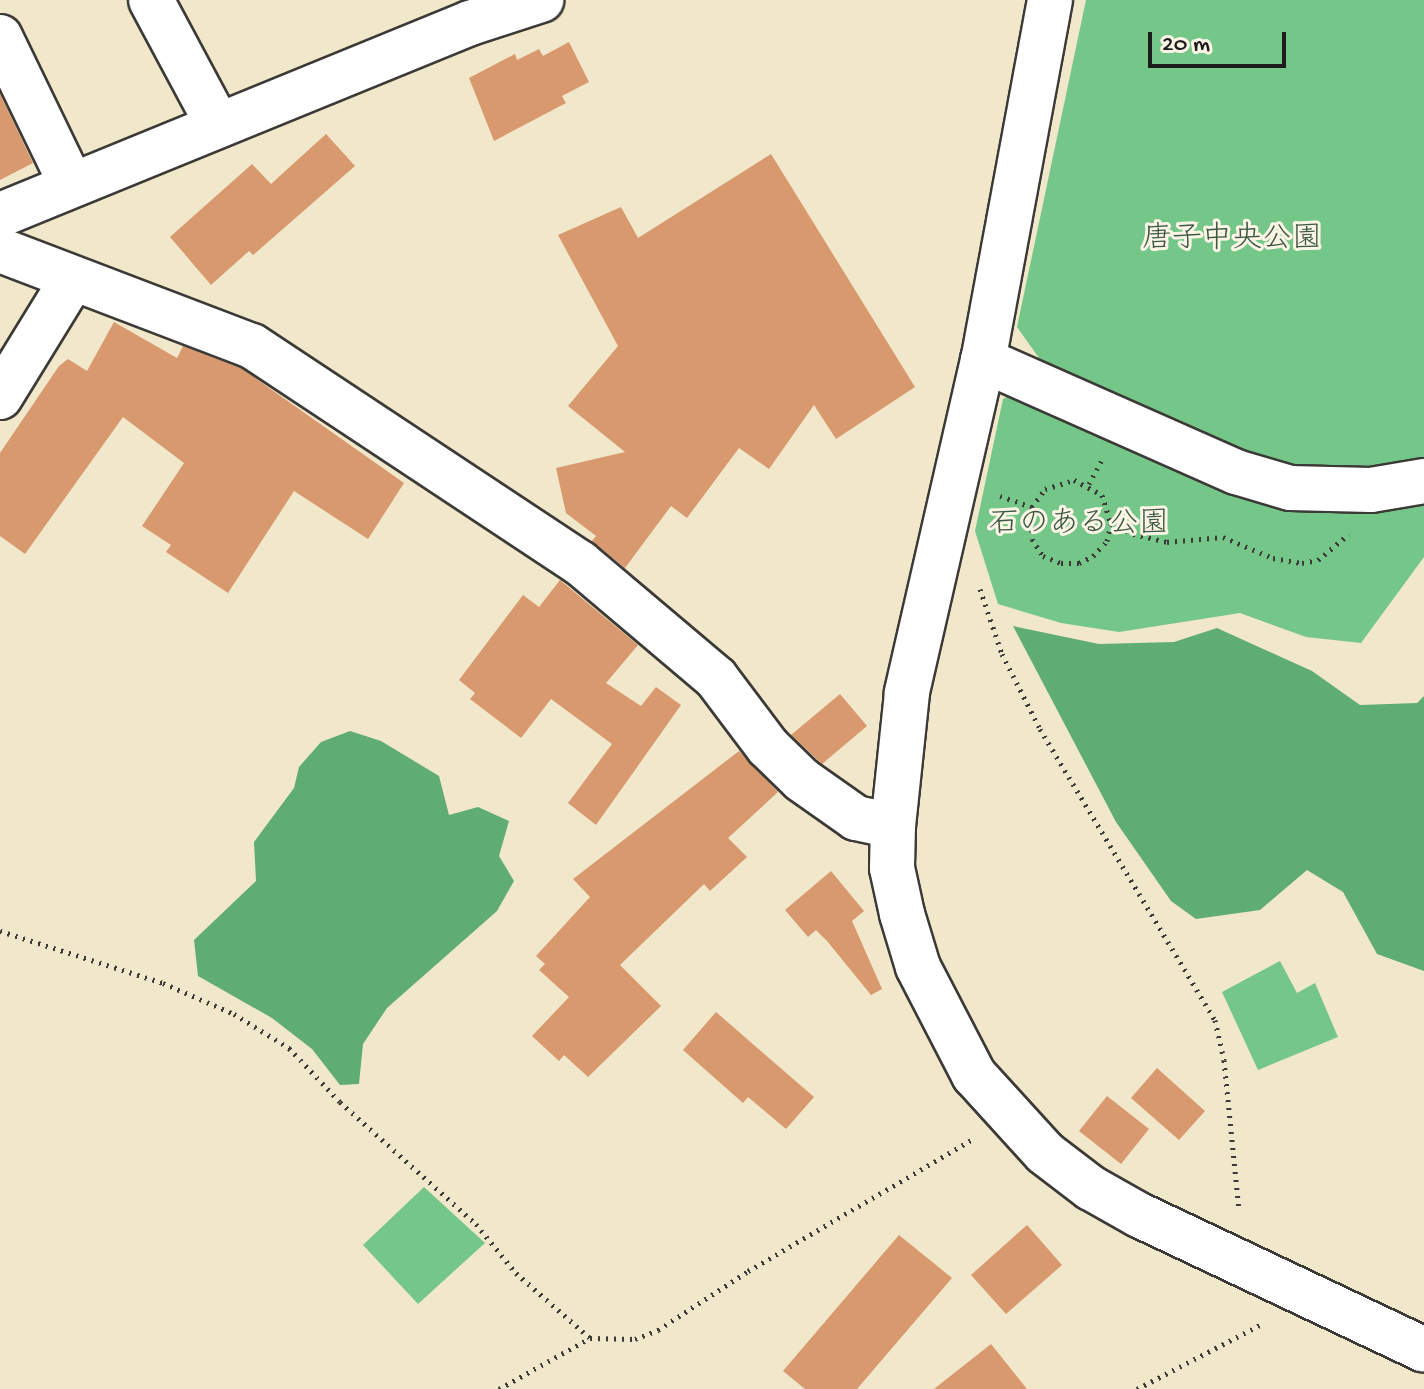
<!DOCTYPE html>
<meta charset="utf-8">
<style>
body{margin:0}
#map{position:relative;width:1424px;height:1389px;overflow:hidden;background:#f1e7ca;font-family:"Gochi Hand","Klee One",sans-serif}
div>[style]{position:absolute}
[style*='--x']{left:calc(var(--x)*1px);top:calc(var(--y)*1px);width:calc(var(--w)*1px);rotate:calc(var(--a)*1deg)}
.green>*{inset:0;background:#75c789}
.forest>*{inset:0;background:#60ac75}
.building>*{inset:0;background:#d9996f}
.path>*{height:5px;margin-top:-2.5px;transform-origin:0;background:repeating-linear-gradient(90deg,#3c3a36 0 2px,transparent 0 8px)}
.roads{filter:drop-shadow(2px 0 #3c3a36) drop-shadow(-2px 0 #3c3a36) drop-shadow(0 2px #3c3a36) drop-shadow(0 -2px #3c3a36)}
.minor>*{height:44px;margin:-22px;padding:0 22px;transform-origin:22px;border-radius:22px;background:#fff}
span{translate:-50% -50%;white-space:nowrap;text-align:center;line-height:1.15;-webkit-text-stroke:6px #fcf5e5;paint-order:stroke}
.park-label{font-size:30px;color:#3b5842}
.scale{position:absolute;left:1148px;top:32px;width:138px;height:36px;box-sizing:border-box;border:4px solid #1c1c1c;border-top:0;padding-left:10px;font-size:24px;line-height:28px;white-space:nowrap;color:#1c1c1c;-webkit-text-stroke:6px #fcf5e5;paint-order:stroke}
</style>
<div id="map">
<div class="green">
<i style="clip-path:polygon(1086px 0,1424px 0,1424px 465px,1350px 475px,1284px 468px,1190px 436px,1039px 358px,1017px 327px)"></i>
<i style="clip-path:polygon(1020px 390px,1162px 456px,1424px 500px,1424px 557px,1361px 643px,1306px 637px,1240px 613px,1119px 632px,1061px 623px,998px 604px,975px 531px,1003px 399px)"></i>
<i style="clip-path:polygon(1280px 961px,1297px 993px,1315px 983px,1338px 1037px,1258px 1070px,1222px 992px)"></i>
<i style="clip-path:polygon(424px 1187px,485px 1243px,418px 1304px,363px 1245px)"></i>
</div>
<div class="forest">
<i style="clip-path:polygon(1013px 626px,1099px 644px,1174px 642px,1217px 628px,1312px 671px,1360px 705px,1417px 703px,1424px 696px,1424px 971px,1377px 954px,1343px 892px,1307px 870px,1260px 910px,1196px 919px,1171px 901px,1116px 822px)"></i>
<i style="clip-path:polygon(350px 731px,381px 741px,439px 776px,449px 815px,478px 807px,509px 821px,499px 856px,514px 881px,497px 911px,387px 1008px,363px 1044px,359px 1084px,340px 1085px,312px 1049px,272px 1018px,198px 976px,194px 940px,256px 881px,254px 842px,294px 788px,299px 767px,321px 742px)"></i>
</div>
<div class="building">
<i style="clip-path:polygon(569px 42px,589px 82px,562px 96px,566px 103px,494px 141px,469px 78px,515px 54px,517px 60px,539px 49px,543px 56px)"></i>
<i style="clip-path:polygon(0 94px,33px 163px,0 180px)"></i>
<i style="clip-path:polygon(326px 134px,355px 166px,253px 255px,249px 251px,211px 285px,170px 237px,252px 164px,271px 184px)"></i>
<i style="clip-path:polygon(771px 154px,915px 387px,836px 439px,814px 405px,769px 469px,739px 448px,687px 518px,671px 506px,625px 568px,592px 541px,596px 536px,566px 513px,556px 468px,625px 452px,568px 406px,618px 346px,558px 235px,621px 207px,638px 238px)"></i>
<i style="clip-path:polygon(114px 322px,177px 358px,183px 346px,241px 368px,404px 483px,368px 539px,294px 491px,228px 593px,166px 552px,171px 545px,142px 526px,184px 463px,123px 417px,25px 554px,0 536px,0 453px,59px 366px,68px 359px,87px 371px)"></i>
<i style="clip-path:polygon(560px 580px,638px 645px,606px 683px,641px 706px,656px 687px,681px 705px,596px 825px,568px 803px,612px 744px,551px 699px,521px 738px,470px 699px,475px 693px,459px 680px,523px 595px,539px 607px)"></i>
<i style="clip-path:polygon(840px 694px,867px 726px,822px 764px,791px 735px)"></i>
<i style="clip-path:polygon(739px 751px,778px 792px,728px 838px,747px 857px,710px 891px,704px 884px,620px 965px,661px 1006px,588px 1077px,564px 1055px,559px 1061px,532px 1036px,569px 997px,539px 970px,545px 964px,536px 956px,590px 897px,573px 879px)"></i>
<i style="clip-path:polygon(831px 871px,864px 911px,852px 921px,882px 989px,871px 995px,827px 941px,816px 930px,808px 937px,785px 910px)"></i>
<i style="clip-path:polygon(716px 1012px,814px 1097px,786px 1129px,748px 1097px,743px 1103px,683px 1050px)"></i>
<i style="clip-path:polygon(1157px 1068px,1205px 1111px,1179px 1140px,1131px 1098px)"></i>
<i style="clip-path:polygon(1107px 1096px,1149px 1129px,1121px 1164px,1079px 1131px)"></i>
<i style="clip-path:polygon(1027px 1225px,1062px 1265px,1006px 1314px,971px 1275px)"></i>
<i style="clip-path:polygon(899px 1235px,952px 1278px,857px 1389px,805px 1389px,783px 1371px)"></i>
<i style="clip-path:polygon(991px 1344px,1027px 1389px,934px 1389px)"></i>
</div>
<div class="path">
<i style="--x:1089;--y:484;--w:27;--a:-62"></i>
<i style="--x:1000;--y:496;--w:34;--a:19"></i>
<i style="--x:1032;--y:507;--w:22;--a:-54"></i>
<i style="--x:1045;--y:489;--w:30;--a:-17"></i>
<i style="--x:1074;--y:480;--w:32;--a:28"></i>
<i style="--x:1102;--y:495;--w:30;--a:73"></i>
<i style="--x:1111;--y:524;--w:24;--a:24"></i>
<i style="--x:1133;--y:534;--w:35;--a:13"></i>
<i style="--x:1167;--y:542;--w:56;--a:-5.1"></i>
<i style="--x:1223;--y:537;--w:54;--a:22.8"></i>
<i style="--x:1273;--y:558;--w:29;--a:10"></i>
<i style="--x:1302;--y:563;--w:16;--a:-11"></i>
<i style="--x:1318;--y:560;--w:40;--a:-40"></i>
<i style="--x:1032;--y:507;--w:32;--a:90"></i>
<i style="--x:1032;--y:539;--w:20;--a:57"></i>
<i style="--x:1043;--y:556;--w:19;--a:21"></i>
<i style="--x:1061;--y:563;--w:18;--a:0"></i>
<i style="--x:1079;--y:563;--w:16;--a:-27"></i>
<i style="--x:1093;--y:556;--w:21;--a:-47"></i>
<i style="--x:1107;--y:541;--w:17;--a:-77"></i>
<i style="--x:980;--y:589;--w:69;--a:71.3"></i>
<i style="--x:1002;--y:654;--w:84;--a:63.1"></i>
<i style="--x:1040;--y:729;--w:340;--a:59"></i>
<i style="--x:1215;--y:1020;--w:41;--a:77.3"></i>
<i style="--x:1224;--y:1060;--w:152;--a:84.3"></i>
<i style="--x:0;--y:931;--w:171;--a:17.7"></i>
<i style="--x:163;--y:983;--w:77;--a:23.6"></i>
<i style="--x:234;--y:1014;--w:65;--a:31.7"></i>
<i style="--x:289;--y:1048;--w:74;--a:46.6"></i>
<i style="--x:340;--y:1102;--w:183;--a:41.9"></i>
<i style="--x:476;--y:1224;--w:63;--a:50.8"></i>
<i style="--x:516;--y:1273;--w:98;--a:41.3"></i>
<i style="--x:590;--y:1338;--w:45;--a:1.3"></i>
<i style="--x:635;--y:1339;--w:25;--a:-21"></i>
<i style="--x:658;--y:1330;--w:108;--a:-33.2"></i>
<i style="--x:748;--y:1271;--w:261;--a:-30.4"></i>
<i style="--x:499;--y:1389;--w:104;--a:-29.3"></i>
<i style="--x:1137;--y:1389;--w:143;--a:-27.5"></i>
</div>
<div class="roads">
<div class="minor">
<i style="--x:151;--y:0;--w:142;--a:61.8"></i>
<i style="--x:1050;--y:0;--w:366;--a:100.5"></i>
<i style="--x:983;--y:360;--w:342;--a:102.9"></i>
<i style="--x:907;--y:693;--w:134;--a:96"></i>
<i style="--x:893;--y:826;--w:42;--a:91.4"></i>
<i style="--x:892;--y:868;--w:47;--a:77.7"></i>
<i style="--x:902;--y:914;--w:55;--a:73.2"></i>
<i style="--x:918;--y:967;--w:122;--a:62.6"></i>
<i style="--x:974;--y:1075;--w:105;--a:47.7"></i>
<i style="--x:1045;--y:1153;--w:58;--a:37.3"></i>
<i style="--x:1091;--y:1188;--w:55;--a:29.4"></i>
<i style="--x:1139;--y:1215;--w:315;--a:25.3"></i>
<i style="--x:0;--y:37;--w:163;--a:64.2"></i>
<i style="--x:0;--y:215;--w:508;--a:-22.22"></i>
<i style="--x:470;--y:23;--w:75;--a:-17.9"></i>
<i style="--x:0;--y:250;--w:270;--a:20.9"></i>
<i style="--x:252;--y:346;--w:393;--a:33.5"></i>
<i style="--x:580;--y:563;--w:178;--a:40.2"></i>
<i style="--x:716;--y:678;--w:86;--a:53"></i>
<i style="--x:768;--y:747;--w:47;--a:44.1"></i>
<i style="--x:802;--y:780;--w:66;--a:35.1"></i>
<i style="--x:856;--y:818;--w:38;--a:12"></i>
<i style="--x:983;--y:360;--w:277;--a:23.9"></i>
<i style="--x:1236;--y:472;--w:56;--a:16.5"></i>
<i style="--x:1290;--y:488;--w:81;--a:1.4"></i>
<i style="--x:1371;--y:490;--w:54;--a:-9.6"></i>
<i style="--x:0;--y:397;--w:137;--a:-58.4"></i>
</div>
</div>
<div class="park-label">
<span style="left:1232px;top:241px">唐子中央公園</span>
<span style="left:1079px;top:526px">石のある公園</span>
</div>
<div class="scale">20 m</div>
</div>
